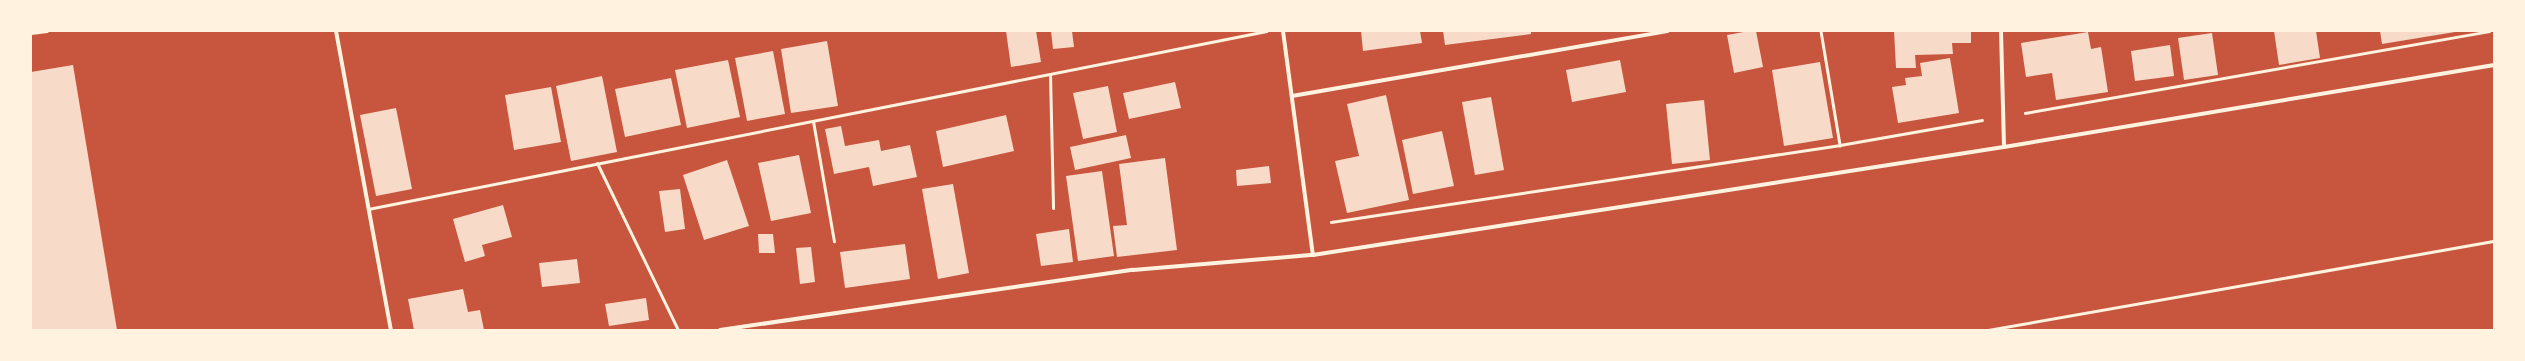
<!DOCTYPE html>
<style>
body{margin:0}
#map{position:relative;width:2525px;height:361px;overflow:hidden;background:#c8553d;font-family:"Fira Sans",sans-serif}
div>[style]{position:absolute}
[style*='--x']{left:calc(var(--x)*1px);top:calc(var(--y)*1px);width:calc(var(--w)*1px);rotate:calc(var(--a)*1deg)}
.building>*{inset:0;background:#f7dbc8}
.path>*{height:2.5px;margin:-1.25px;padding:0 1.25px;transform-origin:1.25px;border-radius:1.25px;background:#fff3e0}
.service>*{height:3px;margin:-1.5px;padding:0 1.5px;transform-origin:1.5px;border-radius:1.5px;background:#fff3e0}
.minor>*{height:4px;margin:-2px;padding:0 2px;transform-origin:2px;border-radius:2px;background:#fff3e0}
span{translate:-50% -50%;white-space:nowrap;text-align:center;line-height:1.15;-webkit-text-stroke:4px #fff3e0;paint-order:stroke}
.frame{position:absolute;inset:0;border:32px solid #fff3e0;pointer-events:none}
</style>
<div id="map">
<div class="building">
<i style="clip-path:polygon(1006px 31px,1036px 31px,1041px 62px,1011px 67px)"></i>
<i style="clip-path:polygon(1051px 31px,1072px 31px,1074px 47px,1053px 49px)"></i>
<i style="clip-path:polygon(1361px 31px,1420px 31px,1422px 43px,1363px 51px)"></i>
<i style="clip-path:polygon(1443px 31px,1531px 31px,1531px 34px,1445px 45px)"></i>
<i style="clip-path:polygon(1749px 31px,1756px 31px,1763px 67px,1734px 73px,1727px 35px)"></i>
<i style="clip-path:polygon(1894px 31px,1971px 31px,1971px 43px,1952px 43px,1953px 54px,1915px 55px,1916px 68px,1896px 68px)"></i>
<i style="clip-path:polygon(2274px 31px,2316px 31px,2320px 58px,2279px 65px)"></i>
<i style="clip-path:polygon(2380px 31px,2454px 31px,2455px 32px,2382px 44px)"></i>
<i style="clip-path:polygon(2088px 32px,2091px 49px,2101px 47px,2108px 92px,2056px 100px,2052px 73px,2026px 77px,2021px 43px)"></i>
<i style="clip-path:polygon(2212px 33px,2218px 75px,2184px 80px,2178px 38px)"></i>
<i style="clip-path:polygon(827px 41px,838px 106px,791px 113px,781px 49px)"></i>
<i style="clip-path:polygon(2170px 45px,2174px 76px,2135px 81px,2131px 51px)"></i>
<i style="clip-path:polygon(773px 51px,785px 114px,747px 121px,735px 58px)"></i>
<i style="clip-path:polygon(1950px 58px,1959px 113px,1898px 123px,1892px 87px,1906px 85px,1905px 78px,1922px 76px,1920px 63px)"></i>
<i style="clip-path:polygon(728px 60px,740px 117px,687px 128px,675px 70px)"></i>
<i style="clip-path:polygon(1620px 60px,1626px 92px,1572px 102px,1566px 70px)"></i>
<i style="clip-path:polygon(1820px 62px,1833px 138px,1784px 146px,1772px 70px)"></i>
<i style="clip-path:polygon(73px 65px,77px 89px,117px 330px,31px 330px,31px 72px)"></i>
<i style="clip-path:polygon(602px 76px,617px 152px,571px 161px,556px 86px)"></i>
<i style="clip-path:polygon(671px 78px,681px 125px,625px 137px,615px 89px)"></i>
<i style="clip-path:polygon(1175px 82px,1181px 108px,1129px 119px,1123px 93px)"></i>
<i style="clip-path:polygon(1108px 86px,1117px 132px,1083px 139px,1073px 93px)"></i>
<i style="clip-path:polygon(551px 87px,561px 142px,514px 150px,505px 95px)"></i>
<i style="clip-path:polygon(1386px 95px,1409px 200px,1347px 213px,1335px 161px,1359px 156px,1347px 104px)"></i>
<i style="clip-path:polygon(1491px 97px,1504px 170px,1475px 175px,1462px 102px)"></i>
<i style="clip-path:polygon(1704px 100px,1710px 160px,1672px 164px,1666px 104px)"></i>
<i style="clip-path:polygon(396px 108px,412px 189px,376px 196px,360px 115px)"></i>
<i style="clip-path:polygon(1006px 115px,1014px 151px,943px 167px,936px 131px)"></i>
<i style="clip-path:polygon(841px 126px,845px 146px,879px 140px,881px 151px,910px 145px,917px 177px,873px 186px,869px 167px,834px 174px,825px 129px)"></i>
<i style="clip-path:polygon(1442px 131px,1454px 186px,1413px 194px,1402px 140px)"></i>
<i style="clip-path:polygon(1126px 135px,1131px 158px,1075px 170px,1070px 147px)"></i>
<i style="clip-path:polygon(799px 155px,811px 213px,771px 221px,758px 163px)"></i>
<i style="clip-path:polygon(1165px 158px,1177px 250px,1117px 257px,1113px 226px,1127px 225px,1119px 164px)"></i>
<i style="clip-path:polygon(727px 160px,749px 226px,704px 240px,683px 175px)"></i>
<i style="clip-path:polygon(1269px 166px,1271px 183px,1237px 186px,1236px 170px)"></i>
<i style="clip-path:polygon(1102px 171px,1114px 256px,1078px 261px,1066px 176px)"></i>
<i style="clip-path:polygon(953px 184px,969px 273px,938px 279px,922px 189px)"></i>
<i style="clip-path:polygon(680px 189px,685px 229px,665px 232px,659px 191px)"></i>
<i style="clip-path:polygon(503px 205px,512px 237px,482px 245px,485px 256px,465px 262px,453px 219px)"></i>
<i style="clip-path:polygon(1069px 229px,1073px 262px,1041px 266px,1036px 234px)"></i>
<i style="clip-path:polygon(758px 234px,773px 234px,775px 253px,759px 253px)"></i>
<i style="clip-path:polygon(905px 244px,910px 279px,845px 288px,840px 252px)"></i>
<i style="clip-path:polygon(811px 247px,815px 282px,800px 284px,796px 248px)"></i>
<i style="clip-path:polygon(577px 259px,580px 283px,542px 287px,539px 263px)"></i>
<i style="clip-path:polygon(463px 289px,468px 312px,480px 310px,484px 330px,414px 330px,408px 299px)"></i>
<i style="clip-path:polygon(646px 298px,649px 320px,609px 326px,605px 304px)"></i>
</div>
<div class="path">
<i style="--x:1821;--y:31;--w:116;--a:80.5"></i>
<i style="--x:2025;--y:113;--w:471;--a:-10"></i>
<i style="--x:1331;--y:222;--w:515;--a:-8.6"></i>
<i style="--x:1840;--y:145;--w:144;--a:-10"></i>
<i style="--x:1988;--y:330;--w:514;--a:-9.98"></i>
</div>
<div class="service">
<i style="--x:31;--y:33;--w:16;--a:-7"></i>
<i style="--x:1050;--y:74;--w:134;--a:88.7"></i>
<i style="--x:813;--y:121;--w:122;--a:80.1"></i>
<i style="--x:597;--y:163;--w:186;--a:64.1"></i>
<i style="--x:368;--y:209;--w:916;--a:-11.2"></i>
</div>
<div class="minor">
<i style="--x:336;--y:31;--w:304;--a:79.6"></i>
<i style="--x:1283;--y:31;--w:226;--a:82.4"></i>
<i style="--x:2001;--y:31;--w:116;--a:88.5"></i>
<i style="--x:1292;--y:96;--w:381;--a:-9.8"></i>
<i style="--x:720;--y:330;--w:417;--a:-8.3"></i>
<i style="--x:1133;--y:270;--w:181;--a:-4.8"></i>
<i style="--x:1313;--y:255;--w:699;--a:-8.88"></i>
<i style="--x:2004;--y:147;--w:497;--a:-9.5"></i>
</div>
<div class="frame"></div>
</div>
